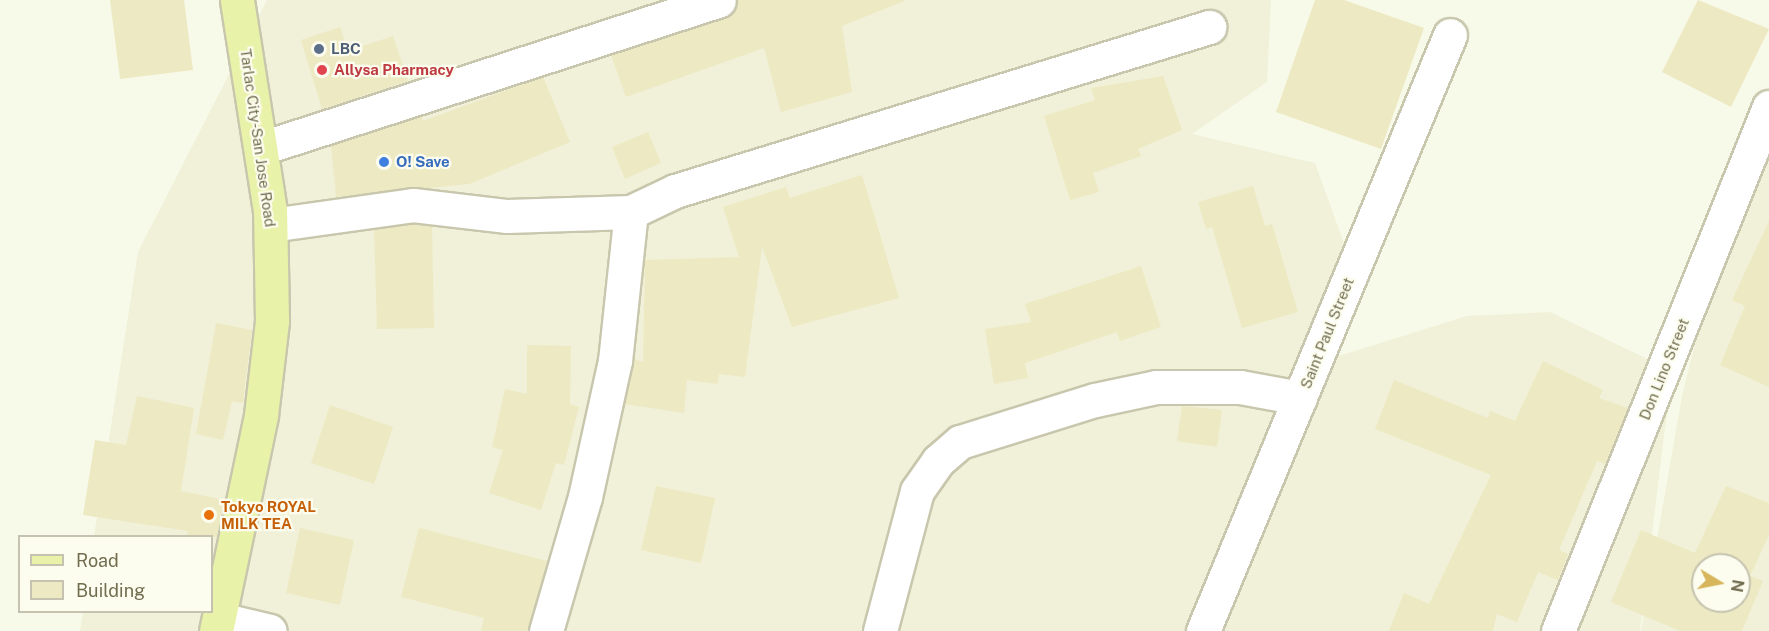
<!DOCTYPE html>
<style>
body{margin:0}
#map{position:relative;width:1769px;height:631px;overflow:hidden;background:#f8fae9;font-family:"Public Sans",sans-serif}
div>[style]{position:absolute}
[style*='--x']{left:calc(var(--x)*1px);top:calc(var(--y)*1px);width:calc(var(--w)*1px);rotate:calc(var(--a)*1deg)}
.residential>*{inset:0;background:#f0f1d8}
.building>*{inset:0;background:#ede9c3}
.roads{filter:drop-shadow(2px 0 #c8c7ad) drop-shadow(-2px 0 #c8c7ad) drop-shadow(0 2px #c8c7ad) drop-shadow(0 -2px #c8c7ad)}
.minor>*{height:33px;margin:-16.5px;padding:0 16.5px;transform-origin:16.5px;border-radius:16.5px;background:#fff}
.major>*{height:33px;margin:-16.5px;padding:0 16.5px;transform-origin:16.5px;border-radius:16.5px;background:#e8f2a8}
.dots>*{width:16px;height:16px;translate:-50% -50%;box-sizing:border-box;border:3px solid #fcfdef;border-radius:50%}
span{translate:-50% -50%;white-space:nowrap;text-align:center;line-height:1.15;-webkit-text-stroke:4.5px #fcfdef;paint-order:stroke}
.service-label{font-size:15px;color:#4e5e75;font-weight:700}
.left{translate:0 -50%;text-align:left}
.health-label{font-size:15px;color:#be3a42;font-weight:700}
.street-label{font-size:15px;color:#726d4f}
.shop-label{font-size:15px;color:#366cbe;font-weight:700}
.food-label{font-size:15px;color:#c56008;font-weight:700}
.legend{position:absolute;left:18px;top:535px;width:195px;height:78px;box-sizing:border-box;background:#fcfdef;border:2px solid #c5c3af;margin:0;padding:8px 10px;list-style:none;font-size:18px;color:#726d4f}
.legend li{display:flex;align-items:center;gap:12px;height:30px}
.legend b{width:30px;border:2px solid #c5c3af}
.north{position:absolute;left:1691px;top:553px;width:60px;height:60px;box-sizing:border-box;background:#fcfdef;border:2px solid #c5c3af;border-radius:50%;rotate:100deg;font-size:16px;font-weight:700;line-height:24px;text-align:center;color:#726d4f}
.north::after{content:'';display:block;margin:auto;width:21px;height:27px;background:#d7b55b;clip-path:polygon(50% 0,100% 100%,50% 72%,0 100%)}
</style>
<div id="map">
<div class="residential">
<i style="clip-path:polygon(267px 0,1271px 0,1267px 82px,1192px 134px,1315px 163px,1360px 288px,1329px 359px,1467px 316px,1550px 312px,1672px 371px,1640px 631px,80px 631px,83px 612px,212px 612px,212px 536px,94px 536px,138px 252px)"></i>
<i style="clip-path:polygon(evenodd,1769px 109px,1769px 631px,1641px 631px,1682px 396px,1738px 170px,1769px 109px,1703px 565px,1739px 565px,1739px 601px,1703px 601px,1703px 565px)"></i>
</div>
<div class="building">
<i style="clip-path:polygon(110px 0,184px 0,193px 70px,120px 79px)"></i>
<i style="clip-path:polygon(737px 0,904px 0,904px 1px,842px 26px,852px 92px,781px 112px,764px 48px,626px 97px,611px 55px,725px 18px)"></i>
<i style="clip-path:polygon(1315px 0,1344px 0,1424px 28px,1381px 149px,1276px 112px)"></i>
<i style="clip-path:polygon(1698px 0,1769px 29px,1731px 107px,1662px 72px)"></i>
<i style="clip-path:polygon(340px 27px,348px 51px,393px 36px,408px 81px,322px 109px,301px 40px)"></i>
<i style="clip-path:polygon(1163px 76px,1182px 130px,1138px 149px,1141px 156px,1093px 173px,1099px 192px,1070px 200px,1044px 116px,1095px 100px,1091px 88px)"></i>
<i style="clip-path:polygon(543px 77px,570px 142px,469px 184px,336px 197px,331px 145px,421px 116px,423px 121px)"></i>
<i style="clip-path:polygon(648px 132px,661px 163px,625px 179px,612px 147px)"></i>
<i style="clip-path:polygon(862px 175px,899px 298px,792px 327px,762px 247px,745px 377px,719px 374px,718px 384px,687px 380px,684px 413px,625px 404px,634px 359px,643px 362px,645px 260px,739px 257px,723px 207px,786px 187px,790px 198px)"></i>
<i style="clip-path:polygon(1253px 186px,1265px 226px,1272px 224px,1298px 312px,1242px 328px,1212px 227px,1206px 229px,1198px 202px)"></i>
<i style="clip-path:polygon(1769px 221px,1769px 387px,1720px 365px,1745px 306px,1732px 300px)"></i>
<i style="clip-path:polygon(413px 224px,432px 226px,434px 328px,377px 329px,374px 229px)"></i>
<i style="clip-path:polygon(1141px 266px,1161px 327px,1120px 341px,1117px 332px,1025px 363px,1028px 378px,994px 384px,985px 329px,1031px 322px,1025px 304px)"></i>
<i style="clip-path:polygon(216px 323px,252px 330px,243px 403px,232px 401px,223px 440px,196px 434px)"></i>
<i style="clip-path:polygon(527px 345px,571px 346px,570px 404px,579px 407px,564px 465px,556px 463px,541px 510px,489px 493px,503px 450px,492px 447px,505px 389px,527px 394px)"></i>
<i style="clip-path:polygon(1543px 361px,1603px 390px,1599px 398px,1628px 408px,1605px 464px,1597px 461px,1559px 550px,1568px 554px,1558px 580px,1538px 572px,1517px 622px,1497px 614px,1493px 631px,1389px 631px,1404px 593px,1429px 604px,1491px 475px,1375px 429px,1394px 380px,1488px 418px,1490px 411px,1515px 421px)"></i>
<i style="clip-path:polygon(137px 396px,194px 408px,181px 491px,224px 500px,217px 537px,186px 537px,188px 531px,83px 515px,95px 440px,126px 445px)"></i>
<i style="clip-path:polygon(330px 405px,393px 427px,374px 484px,311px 463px)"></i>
<i style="clip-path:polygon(1182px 406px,1222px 410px,1217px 447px,1177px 441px)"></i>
<i style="clip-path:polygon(656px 486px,715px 498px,701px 563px,641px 550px)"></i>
<i style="clip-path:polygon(evenodd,1726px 486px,1769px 503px,1769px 535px,1750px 576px,1763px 581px,1742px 631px,1680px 631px,1611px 602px,1641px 530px,1695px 553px,1726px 486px,1703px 565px,1739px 565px,1739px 601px,1703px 601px,1703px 565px)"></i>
<i style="clip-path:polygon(300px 528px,354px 540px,340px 605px,286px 593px)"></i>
<i style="clip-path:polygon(419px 528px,547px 561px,528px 631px,481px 631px,484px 618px,401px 597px)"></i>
</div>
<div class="roads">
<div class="minor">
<i style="--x:262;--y:148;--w:480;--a:-17.9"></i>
<i style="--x:271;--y:225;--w:143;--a:-8"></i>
<i style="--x:413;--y:205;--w:95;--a:6.7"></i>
<i style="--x:507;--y:216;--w:124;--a:-1.8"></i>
<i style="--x:220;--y:619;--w:51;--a:13.5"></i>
<i style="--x:546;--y:631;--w:140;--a:-73.8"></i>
<i style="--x:585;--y:497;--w:139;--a:-77.6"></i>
<i style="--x:615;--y:361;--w:150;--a:-83.9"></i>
<i style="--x:631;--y:212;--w:49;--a:-25.5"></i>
<i style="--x:675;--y:191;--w:559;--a:-17.07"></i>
<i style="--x:880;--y:631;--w:145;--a:-75.2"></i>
<i style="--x:917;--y:491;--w:37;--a:-55"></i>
<i style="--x:938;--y:461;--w:29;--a:-41"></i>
<i style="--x:960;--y:442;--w:141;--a:-17.3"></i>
<i style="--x:1095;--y:400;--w:62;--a:-12"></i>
<i style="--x:1156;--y:387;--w:84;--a:0"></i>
<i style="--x:1240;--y:387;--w:61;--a:10.4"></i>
<i style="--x:1203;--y:631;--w:645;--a:-67.49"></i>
<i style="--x:1558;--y:631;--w:565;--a:-68.07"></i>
</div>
<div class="major">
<i style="--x:216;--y:631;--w:221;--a:-78.2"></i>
<i style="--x:261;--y:415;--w:95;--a:-83.3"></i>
<i style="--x:272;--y:321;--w:110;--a:-91"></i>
<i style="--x:270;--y:211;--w:214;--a:-98.9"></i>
</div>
</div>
<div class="dots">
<i style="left:319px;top:49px;background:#5c6f8a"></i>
<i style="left:322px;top:70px;background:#e0444e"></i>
<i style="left:384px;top:162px;background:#3f7fe0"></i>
<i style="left:209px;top:515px;background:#e8710a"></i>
</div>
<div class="service-label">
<span class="left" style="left:331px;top:49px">LBC</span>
</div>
<div class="health-label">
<span class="left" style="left:334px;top:70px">Allysa Pharmacy</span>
</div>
<div class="street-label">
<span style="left:258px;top:138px;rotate:82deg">Tarlac City-San Jose Road</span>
<span style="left:1327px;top:333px;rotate:-68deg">Saint Paul Street</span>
<span style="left:1664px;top:369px;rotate:-68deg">Don Lino Street</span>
</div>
<div class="shop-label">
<span class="left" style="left:396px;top:162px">O! Save</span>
</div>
<div class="food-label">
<span class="left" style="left:221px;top:515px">Tokyo ROYAL<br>MILK TEA</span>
</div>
<ul class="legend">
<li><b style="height:8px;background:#e8f2a8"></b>Road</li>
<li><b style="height:16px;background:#ede9c3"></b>Building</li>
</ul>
<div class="north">N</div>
</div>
